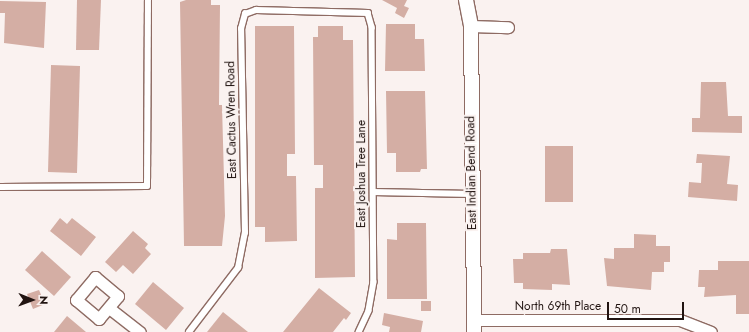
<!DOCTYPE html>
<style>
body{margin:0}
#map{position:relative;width:749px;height:332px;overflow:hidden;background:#faf2f0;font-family:Jost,sans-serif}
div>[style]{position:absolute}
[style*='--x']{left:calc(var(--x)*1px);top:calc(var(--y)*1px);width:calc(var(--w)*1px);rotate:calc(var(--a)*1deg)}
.building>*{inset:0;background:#d4aea4}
.roads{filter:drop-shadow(1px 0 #8e6b63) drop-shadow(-1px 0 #8e6b63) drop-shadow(0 1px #8e6b63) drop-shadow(0 -1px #8e6b63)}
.service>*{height:5.5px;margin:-2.75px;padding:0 2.75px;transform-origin:2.75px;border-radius:2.75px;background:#fff}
.minor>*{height:11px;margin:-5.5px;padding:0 5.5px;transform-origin:5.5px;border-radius:5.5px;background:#fff}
.tertiary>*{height:14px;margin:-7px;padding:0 7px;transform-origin:7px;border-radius:7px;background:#fff}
span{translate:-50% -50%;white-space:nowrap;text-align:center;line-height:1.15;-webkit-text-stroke:4px #faf2f0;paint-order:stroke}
.street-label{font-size:12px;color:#211411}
.north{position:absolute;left:12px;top:280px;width:40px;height:40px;-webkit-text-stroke:3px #faf2f0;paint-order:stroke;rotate:91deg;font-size:11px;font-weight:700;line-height:16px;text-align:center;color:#211411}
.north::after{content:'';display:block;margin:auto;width:14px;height:18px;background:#211411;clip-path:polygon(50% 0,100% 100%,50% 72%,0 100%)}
.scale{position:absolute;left:607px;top:302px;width:77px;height:18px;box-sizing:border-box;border:2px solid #211411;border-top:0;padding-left:5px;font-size:12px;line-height:14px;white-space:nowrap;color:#211411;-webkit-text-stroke:3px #faf2f0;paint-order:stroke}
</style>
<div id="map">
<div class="building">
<i style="clip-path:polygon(77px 0,101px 0,99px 50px,76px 50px)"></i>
<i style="clip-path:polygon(186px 0,211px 0,211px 5px,220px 5px,219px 105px,222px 105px,225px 216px,222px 246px,184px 246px,180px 2px)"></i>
<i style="clip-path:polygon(382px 0,407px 0,404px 6px,409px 8px,404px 18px,395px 13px,397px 8px)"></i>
<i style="clip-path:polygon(0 1px,46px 2px,44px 48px,4px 43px,5px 13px,0 13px)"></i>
<i style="clip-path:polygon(386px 24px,415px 24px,415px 39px,424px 39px,425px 71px,385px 71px)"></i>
<i style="clip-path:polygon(255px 26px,294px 26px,295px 154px,287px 154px,287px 176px,296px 176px,297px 241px,265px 242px,265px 227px,255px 227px)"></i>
<i style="clip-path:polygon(318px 26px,343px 26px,343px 40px,353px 40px,355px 277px,315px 278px,315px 188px,323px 188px,323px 165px,314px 165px,313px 37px,318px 37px)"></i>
<i style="clip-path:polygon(51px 65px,80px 66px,77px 173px,48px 172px)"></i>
<i style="clip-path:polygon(701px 82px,726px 82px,728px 116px,742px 116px,742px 133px,692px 132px,692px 118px,700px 118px)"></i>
<i style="clip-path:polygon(386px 91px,425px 91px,427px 169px,421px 169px,420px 172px,396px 172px,396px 153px,387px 153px)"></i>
<i style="clip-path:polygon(545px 146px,573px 146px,573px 202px,545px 202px)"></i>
<i style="clip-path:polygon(697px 154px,730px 156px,727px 184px,738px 185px,737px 201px,688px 197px,689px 182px,701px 183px,702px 163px,696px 163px)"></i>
<i style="clip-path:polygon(60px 218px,67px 224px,72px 218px,96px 237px,81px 256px,50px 231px)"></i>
<i style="clip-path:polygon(397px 223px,426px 223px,427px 299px,387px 299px,387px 239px,397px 240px)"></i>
<i style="clip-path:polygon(133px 231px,148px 244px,145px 248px,151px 254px,133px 274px,123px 265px,116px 272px,105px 262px)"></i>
<i style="clip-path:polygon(634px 234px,656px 235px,656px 246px,670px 246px,670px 262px,664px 262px,664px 272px,652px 272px,651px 290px,607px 286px,604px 258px,614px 259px,614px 248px,634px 248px)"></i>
<i style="clip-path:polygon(551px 249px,567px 249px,570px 285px,552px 284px,552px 290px,523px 289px,523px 283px,514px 283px,513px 259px,523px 259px,523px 253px,550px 253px)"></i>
<i style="clip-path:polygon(42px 251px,71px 277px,54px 296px,25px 270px)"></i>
<i style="clip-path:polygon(718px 261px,749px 261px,749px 314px,736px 314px,736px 295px,704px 297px,705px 287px,698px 287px,699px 270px,718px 270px)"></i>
<i style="clip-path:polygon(153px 282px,184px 308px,166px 330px,135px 304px)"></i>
<i style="clip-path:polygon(319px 288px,351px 313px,346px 320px,344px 318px,333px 332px,283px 332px)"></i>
<i style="clip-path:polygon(39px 290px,45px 304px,33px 309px,27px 294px)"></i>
<i style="clip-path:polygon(421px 301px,431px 301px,431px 311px,421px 311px)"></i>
<i style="clip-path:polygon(223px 312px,248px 332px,207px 332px)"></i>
<i style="clip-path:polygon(384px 313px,423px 321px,421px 332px,389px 332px,390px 327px,382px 325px)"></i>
<i style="clip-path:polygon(67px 316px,86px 332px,54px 332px)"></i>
</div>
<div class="roads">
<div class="service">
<i style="--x:0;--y:187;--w:147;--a:-0.4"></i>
<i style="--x:147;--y:186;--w:186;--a:-89.7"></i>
<i style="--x:373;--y:192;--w:99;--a:1.2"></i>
<i style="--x:189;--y:332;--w:81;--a:-52.6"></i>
<i style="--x:238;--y:268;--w:36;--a:-79"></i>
<i style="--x:245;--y:233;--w:204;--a:-91.1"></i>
<i style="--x:241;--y:29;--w:16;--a:-75"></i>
<i style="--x:245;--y:14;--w:12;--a:-20"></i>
<i style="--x:256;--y:10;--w:112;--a:1.5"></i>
<i style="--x:368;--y:13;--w:15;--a:74"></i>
<i style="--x:372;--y:27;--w:255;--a:89.6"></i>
<i style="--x:374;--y:282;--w:29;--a:100"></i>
<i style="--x:369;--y:311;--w:23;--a:115"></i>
</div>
<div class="minor">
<i style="--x:471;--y:26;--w:37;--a:2"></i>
<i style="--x:95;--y:277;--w:30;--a:40"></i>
<i style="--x:118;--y:296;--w:30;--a:130"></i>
<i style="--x:99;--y:319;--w:30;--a:-140"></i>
<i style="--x:76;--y:300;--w:30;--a:-50"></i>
<i style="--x:109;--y:308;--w:39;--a:38"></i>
<i style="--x:474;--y:320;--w:206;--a:0"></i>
<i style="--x:680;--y:320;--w:33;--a:21"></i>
</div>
<div class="tertiary">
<i style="--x:466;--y:0;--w:26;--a:79"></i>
<i style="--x:471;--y:26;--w:306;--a:89.4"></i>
</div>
</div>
<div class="street-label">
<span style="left:232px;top:120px;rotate:-91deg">East Cactus Wren Road</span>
<span style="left:472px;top:173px;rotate:-91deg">East Indian Bend Road</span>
<span style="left:362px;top:174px;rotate:-90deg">East Joshua Tree Lane</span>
<span style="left:558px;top:307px">North 69th Place</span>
</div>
<div class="north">N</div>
<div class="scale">50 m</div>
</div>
